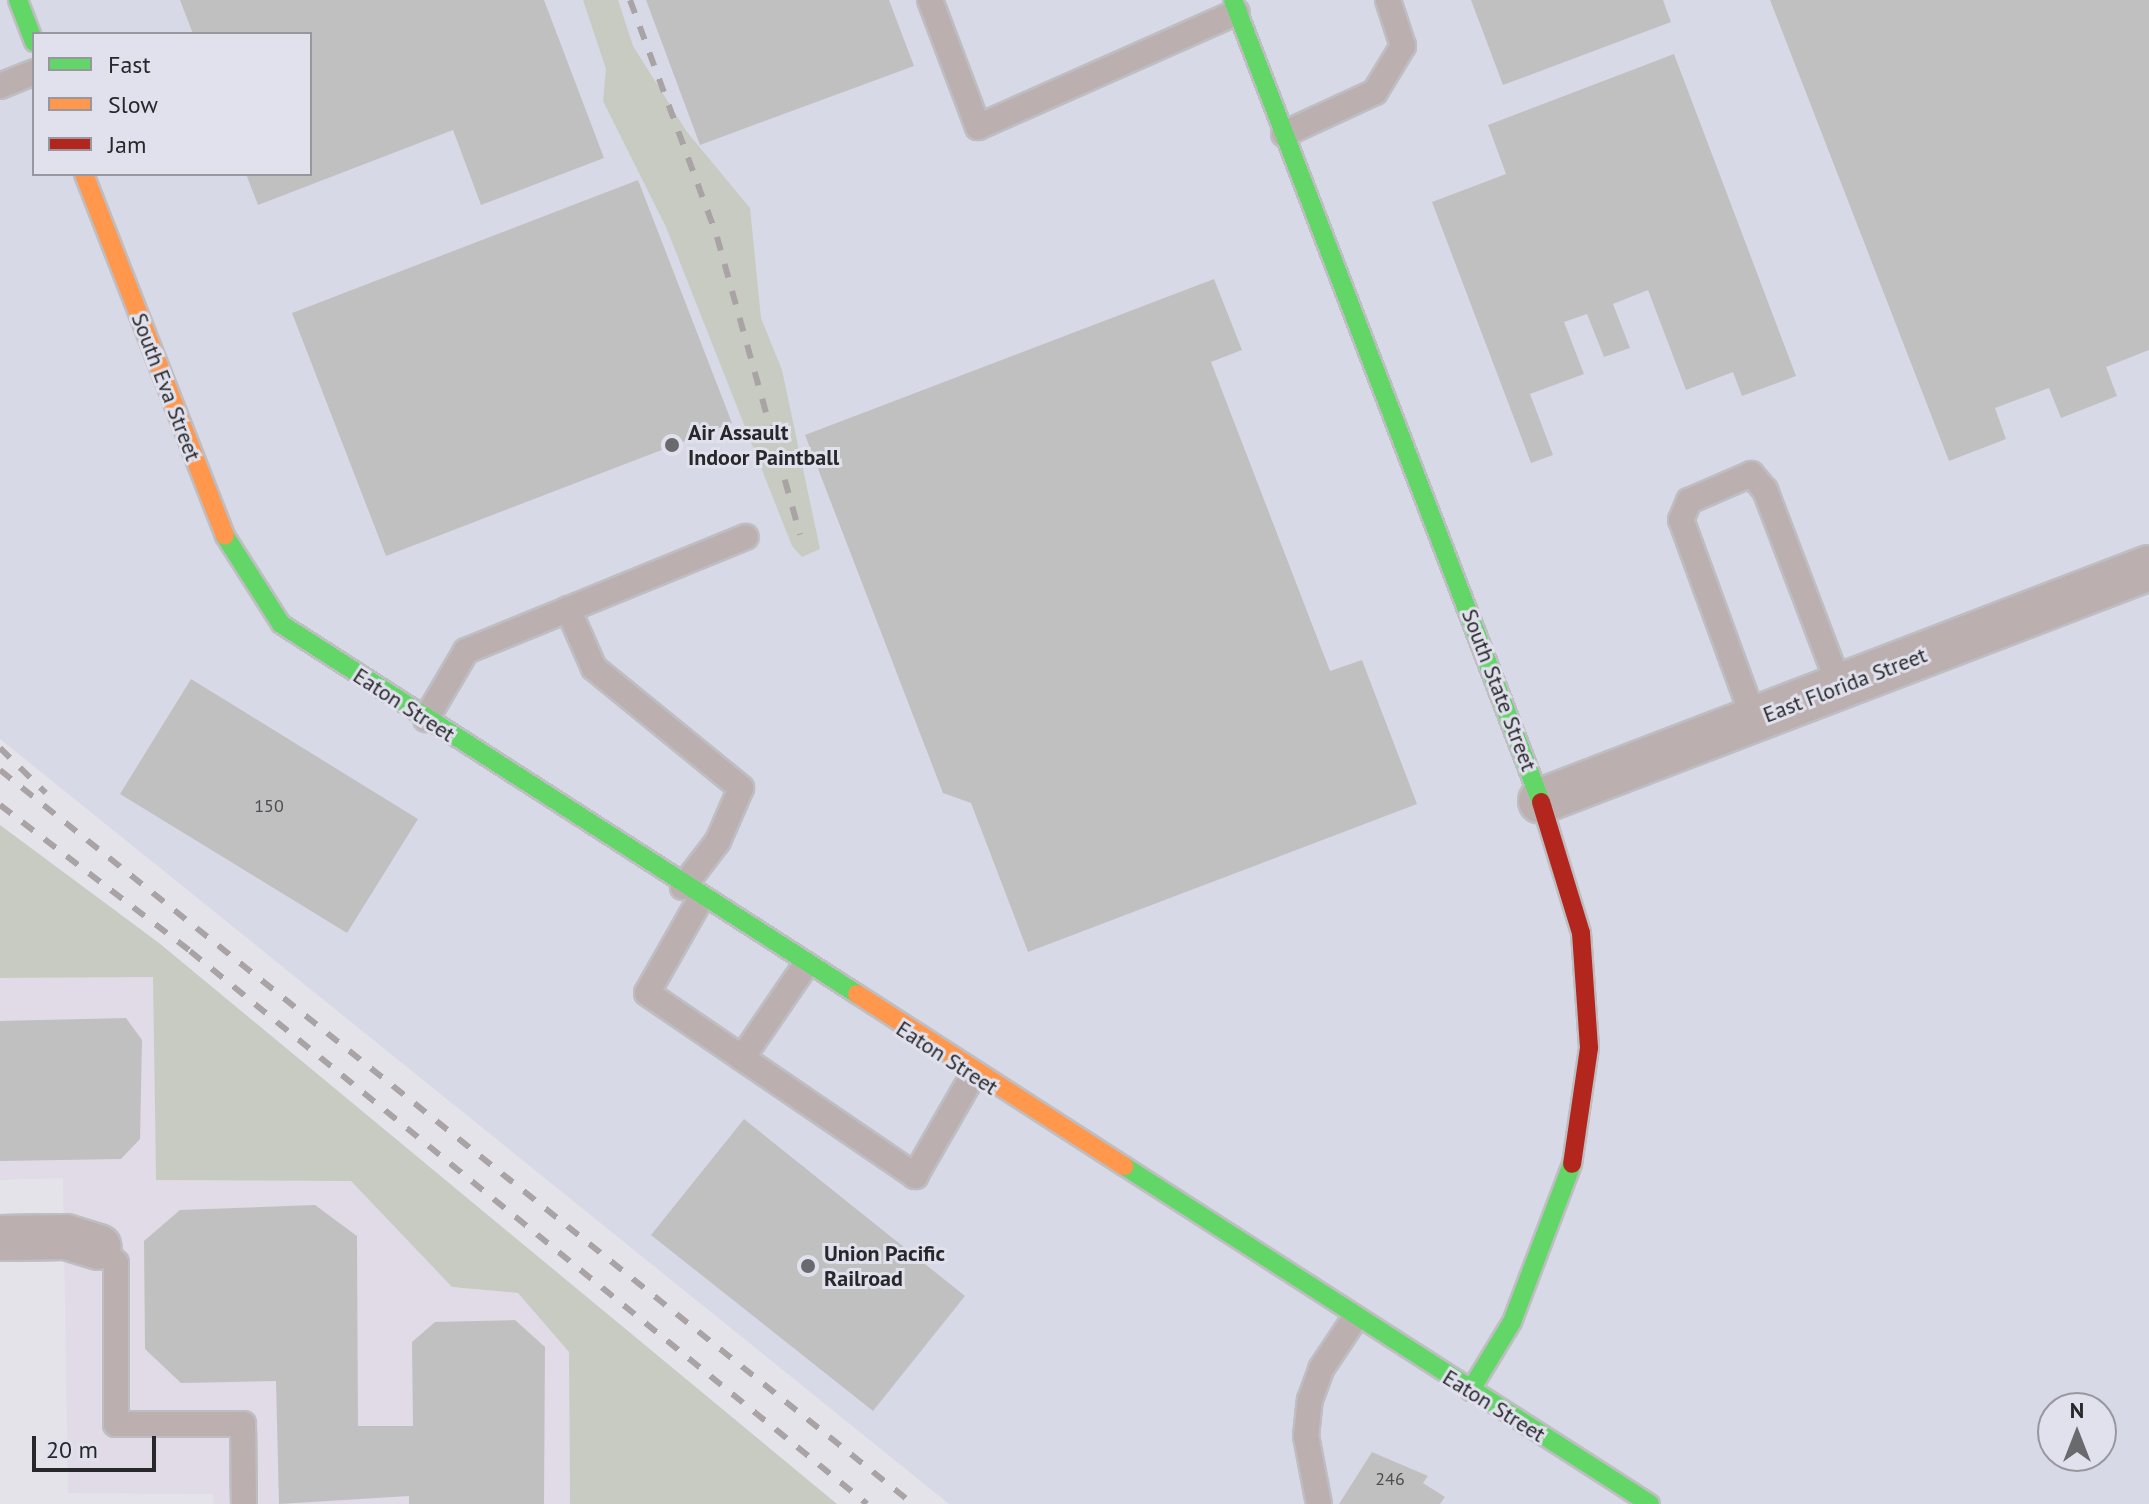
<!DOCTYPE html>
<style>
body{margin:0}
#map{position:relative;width:2149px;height:1504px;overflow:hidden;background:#e3e3e9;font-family:"PT Sans",sans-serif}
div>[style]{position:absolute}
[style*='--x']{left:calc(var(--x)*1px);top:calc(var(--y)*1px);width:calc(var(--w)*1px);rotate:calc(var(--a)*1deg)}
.commercial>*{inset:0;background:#e1dae7}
.built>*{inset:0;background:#d8d9e6}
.green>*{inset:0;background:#c7cbc1}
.building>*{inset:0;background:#c1c0c1}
.roads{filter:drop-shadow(2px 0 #bebec2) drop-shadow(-2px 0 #bebec2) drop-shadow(0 2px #bebec2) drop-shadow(0 -2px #bebec2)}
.lane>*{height:24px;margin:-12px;padding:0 12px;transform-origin:12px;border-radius:12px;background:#bbafb0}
.street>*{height:44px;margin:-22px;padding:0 22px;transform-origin:22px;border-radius:22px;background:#bbafb0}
.fast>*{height:18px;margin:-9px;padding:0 9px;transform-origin:9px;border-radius:9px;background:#63d668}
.slow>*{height:18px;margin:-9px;padding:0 9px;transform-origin:9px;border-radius:9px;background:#ff974d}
.jam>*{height:18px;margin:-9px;padding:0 9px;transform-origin:9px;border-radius:9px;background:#b3261e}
.rail>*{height:6px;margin-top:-3px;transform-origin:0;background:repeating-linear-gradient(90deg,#aaa3a5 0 14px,transparent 0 28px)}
.dots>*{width:22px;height:22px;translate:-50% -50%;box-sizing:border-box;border:4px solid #e0e1ec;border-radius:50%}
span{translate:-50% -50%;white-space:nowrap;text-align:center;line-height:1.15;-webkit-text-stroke:6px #e0e1ec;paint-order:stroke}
.number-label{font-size:18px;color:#4e4e51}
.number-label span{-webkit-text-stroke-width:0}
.street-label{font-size:22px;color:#28282c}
.poi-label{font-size:22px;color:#28282c;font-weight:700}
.left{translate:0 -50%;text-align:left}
.legend{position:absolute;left:32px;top:32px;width:280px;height:144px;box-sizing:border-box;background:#e0e1ec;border:2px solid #96979f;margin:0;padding:10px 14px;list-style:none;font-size:24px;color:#28282c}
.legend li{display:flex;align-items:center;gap:16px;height:40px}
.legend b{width:40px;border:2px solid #96979f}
.north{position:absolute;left:2037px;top:1392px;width:80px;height:80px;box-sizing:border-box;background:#e0e1ec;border:2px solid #96979f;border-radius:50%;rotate:0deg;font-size:22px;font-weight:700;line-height:32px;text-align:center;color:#28282c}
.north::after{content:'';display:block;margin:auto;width:28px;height:36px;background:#69696e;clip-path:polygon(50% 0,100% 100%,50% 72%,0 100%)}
.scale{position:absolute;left:32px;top:1436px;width:124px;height:36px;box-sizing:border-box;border:4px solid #28282c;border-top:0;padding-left:10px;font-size:24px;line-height:28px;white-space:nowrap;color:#28282c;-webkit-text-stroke:6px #e0e1ec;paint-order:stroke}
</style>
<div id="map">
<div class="commercial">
<i style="clip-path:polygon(153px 977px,156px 1180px,351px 1181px,452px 1287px,518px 1293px,569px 1352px,570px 1504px,214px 1504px,213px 1494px,68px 1493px,63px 1178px,0 1180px,0 978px)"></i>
</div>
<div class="built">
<i style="clip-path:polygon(evenodd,0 0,2149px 0,2149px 1504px,949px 1504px,0 739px,0 0,34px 34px,310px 34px,310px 174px,34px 174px,34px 34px,0 0,2053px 1408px,2101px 1408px,2101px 1456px,2053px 1456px,2053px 1408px)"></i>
</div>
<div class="green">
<i style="clip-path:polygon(583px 0,618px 0,633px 46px,687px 132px,750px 208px,761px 318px,782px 370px,820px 549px,802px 557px,792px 546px,666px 227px,603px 101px,606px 69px)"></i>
<i style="clip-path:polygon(0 825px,159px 943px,837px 1504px,570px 1504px,569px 1352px,518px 1293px,452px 1287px,351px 1181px,156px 1180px,153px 977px,0 978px)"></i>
</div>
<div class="building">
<i style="clip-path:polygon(180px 0,544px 0,604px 158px,481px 205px,453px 130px,258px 205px,246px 174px,310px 174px,310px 34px,193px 34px)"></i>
<i style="clip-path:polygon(646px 0,889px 0,914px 66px,700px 145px)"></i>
<i style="clip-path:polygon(1471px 0,1663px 0,1671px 22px,1503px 85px)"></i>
<i style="clip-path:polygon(1770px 0,2149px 0,2149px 350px,2106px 367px,2117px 396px,2061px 418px,2049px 388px,1995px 408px,2006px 439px,1949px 461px)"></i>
<i style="clip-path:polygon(1674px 54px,1796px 376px,1742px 396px,1733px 372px,1686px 390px,1648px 290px,1613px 304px,1630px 348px,1604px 357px,1587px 314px,1564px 322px,1584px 374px,1530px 394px,1553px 455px,1531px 463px,1432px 202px,1506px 174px,1488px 125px)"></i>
<i style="clip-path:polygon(638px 180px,732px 423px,386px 556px,292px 313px)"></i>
<i style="clip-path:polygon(1214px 279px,1242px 350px,1211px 362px,1330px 671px,1362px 660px,1417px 804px,1028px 952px,971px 803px,943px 793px,805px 435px)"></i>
<i style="clip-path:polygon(191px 679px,418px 819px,347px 933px,120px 794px)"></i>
<i style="clip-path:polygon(126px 1018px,142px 1040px,140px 1139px,121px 1159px,0 1161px,0 1021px)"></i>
<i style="clip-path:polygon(744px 1119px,965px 1296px,873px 1411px,651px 1235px)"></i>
<i style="clip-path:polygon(315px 1205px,357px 1236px,358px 1426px,413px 1426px,412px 1342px,435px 1322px,515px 1320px,545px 1347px,544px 1504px,409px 1504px,409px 1496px,279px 1504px,276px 1381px,181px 1383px,145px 1349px,144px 1241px,180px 1210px)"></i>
<i style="clip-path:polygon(1372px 1452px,1428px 1476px,1423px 1483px,1445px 1497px,1440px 1504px,1339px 1504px)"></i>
</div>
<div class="roads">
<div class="lane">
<i style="--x:930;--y:0;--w:136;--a:69.3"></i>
<i style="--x:978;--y:127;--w:283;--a:-23.9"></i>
<i style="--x:0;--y:86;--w:37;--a:-22"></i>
<i style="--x:1284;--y:134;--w:100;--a:-24.8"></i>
<i style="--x:1375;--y:92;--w:54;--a:-58.7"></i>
<i style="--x:1403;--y:46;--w:48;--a:-108.1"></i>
<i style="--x:568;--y:609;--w:64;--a:66.2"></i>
<i style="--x:594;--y:668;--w:190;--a:39.2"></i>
<i style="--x:741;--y:788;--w:58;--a:113.5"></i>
<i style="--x:718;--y:841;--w:58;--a:127.3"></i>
<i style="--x:426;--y:719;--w:79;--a:-59.5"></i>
<i style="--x:466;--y:651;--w:302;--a:-22.2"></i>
<i style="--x:1754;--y:719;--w:212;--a:-110.1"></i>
<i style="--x:1681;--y:520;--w:21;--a:-67"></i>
<i style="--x:1689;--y:501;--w:68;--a:-23.5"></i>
<i style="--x:1751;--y:474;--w:21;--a:49"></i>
<i style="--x:1765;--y:490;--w:211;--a:69.2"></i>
<i style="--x:701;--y:898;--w:109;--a:119.6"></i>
<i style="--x:647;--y:993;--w:325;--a:34.3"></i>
<i style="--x:915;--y:1176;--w:116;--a:-60.1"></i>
<i style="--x:742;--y:1058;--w:112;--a:-55.6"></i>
<i style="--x:99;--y:1247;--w:23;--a:43"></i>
<i style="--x:116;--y:1263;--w:161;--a:90"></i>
<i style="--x:116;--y:1424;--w:127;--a:0"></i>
<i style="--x:243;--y:1424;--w:80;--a:89.3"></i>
<i style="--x:1319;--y:1504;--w:69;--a:-100.8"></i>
<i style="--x:1306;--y:1436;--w:36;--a:-84"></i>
<i style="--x:1310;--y:1400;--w:33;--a:-70"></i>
<i style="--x:1321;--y:1369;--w:61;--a:-56.3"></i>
</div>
<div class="street">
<i style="--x:1541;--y:801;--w:651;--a:-20.97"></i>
<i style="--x:0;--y:1238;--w:66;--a:-0.9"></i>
<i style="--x:66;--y:1237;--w:34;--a:17"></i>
</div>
<div class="fast">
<i style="--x:18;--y:0;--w:45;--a:69.1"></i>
<i style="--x:1233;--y:0;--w:859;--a:68.99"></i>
<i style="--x:225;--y:536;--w:104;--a:57.5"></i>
<i style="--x:281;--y:624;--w:685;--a:32.72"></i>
<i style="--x:1124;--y:1166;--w:625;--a:32.72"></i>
<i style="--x:1470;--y:1391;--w:81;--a:-58.7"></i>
<i style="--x:1512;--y:1322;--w:169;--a:-69.2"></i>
</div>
<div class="slow">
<i style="--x:84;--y:174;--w:388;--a:68.7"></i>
<i style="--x:857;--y:994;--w:318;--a:32.8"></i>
</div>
<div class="jam">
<i style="--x:1541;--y:802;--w:137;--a:73"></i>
<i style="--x:1581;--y:933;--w:115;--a:86"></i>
<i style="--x:1589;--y:1048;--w:117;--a:98.3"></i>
</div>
</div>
<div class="rail">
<i style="--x:630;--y:0;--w:252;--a:69.8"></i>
<i style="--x:717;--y:237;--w:309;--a:74.4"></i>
<i style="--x:0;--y:748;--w:64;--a:44.4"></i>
<i style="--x:0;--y:770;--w:1171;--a:38.8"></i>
<i style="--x:0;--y:805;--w:240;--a:37.5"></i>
<i style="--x:190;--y:951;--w:874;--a:39.24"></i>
</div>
<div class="dots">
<i style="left:672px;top:445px;background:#69696e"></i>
<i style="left:808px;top:1266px;background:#69696e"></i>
</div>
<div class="number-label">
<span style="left:269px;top:806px">150</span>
<span style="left:1390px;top:1479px">246</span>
</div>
<div class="street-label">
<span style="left:166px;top:387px;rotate:69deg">South Eva Street</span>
<span style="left:1845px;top:685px;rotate:-21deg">East Florida Street</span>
<span style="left:1499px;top:690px;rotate:69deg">South State Street</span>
<span style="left:404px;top:705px;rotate:33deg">Eaton Street</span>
<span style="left:947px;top:1058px;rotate:33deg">Eaton Street</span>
<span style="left:1494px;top:1406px;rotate:32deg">Eaton Street</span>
</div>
<div class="poi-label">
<span class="left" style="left:688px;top:445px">Air Assault<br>Indoor Paintball</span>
<span class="left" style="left:824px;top:1266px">Union Pacific<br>Railroad</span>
</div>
<ul class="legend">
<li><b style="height:10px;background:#63d668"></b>Fast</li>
<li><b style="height:10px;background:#ff974d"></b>Slow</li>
<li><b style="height:10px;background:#b3261e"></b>Jam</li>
</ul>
<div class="north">N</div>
<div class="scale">20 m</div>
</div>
